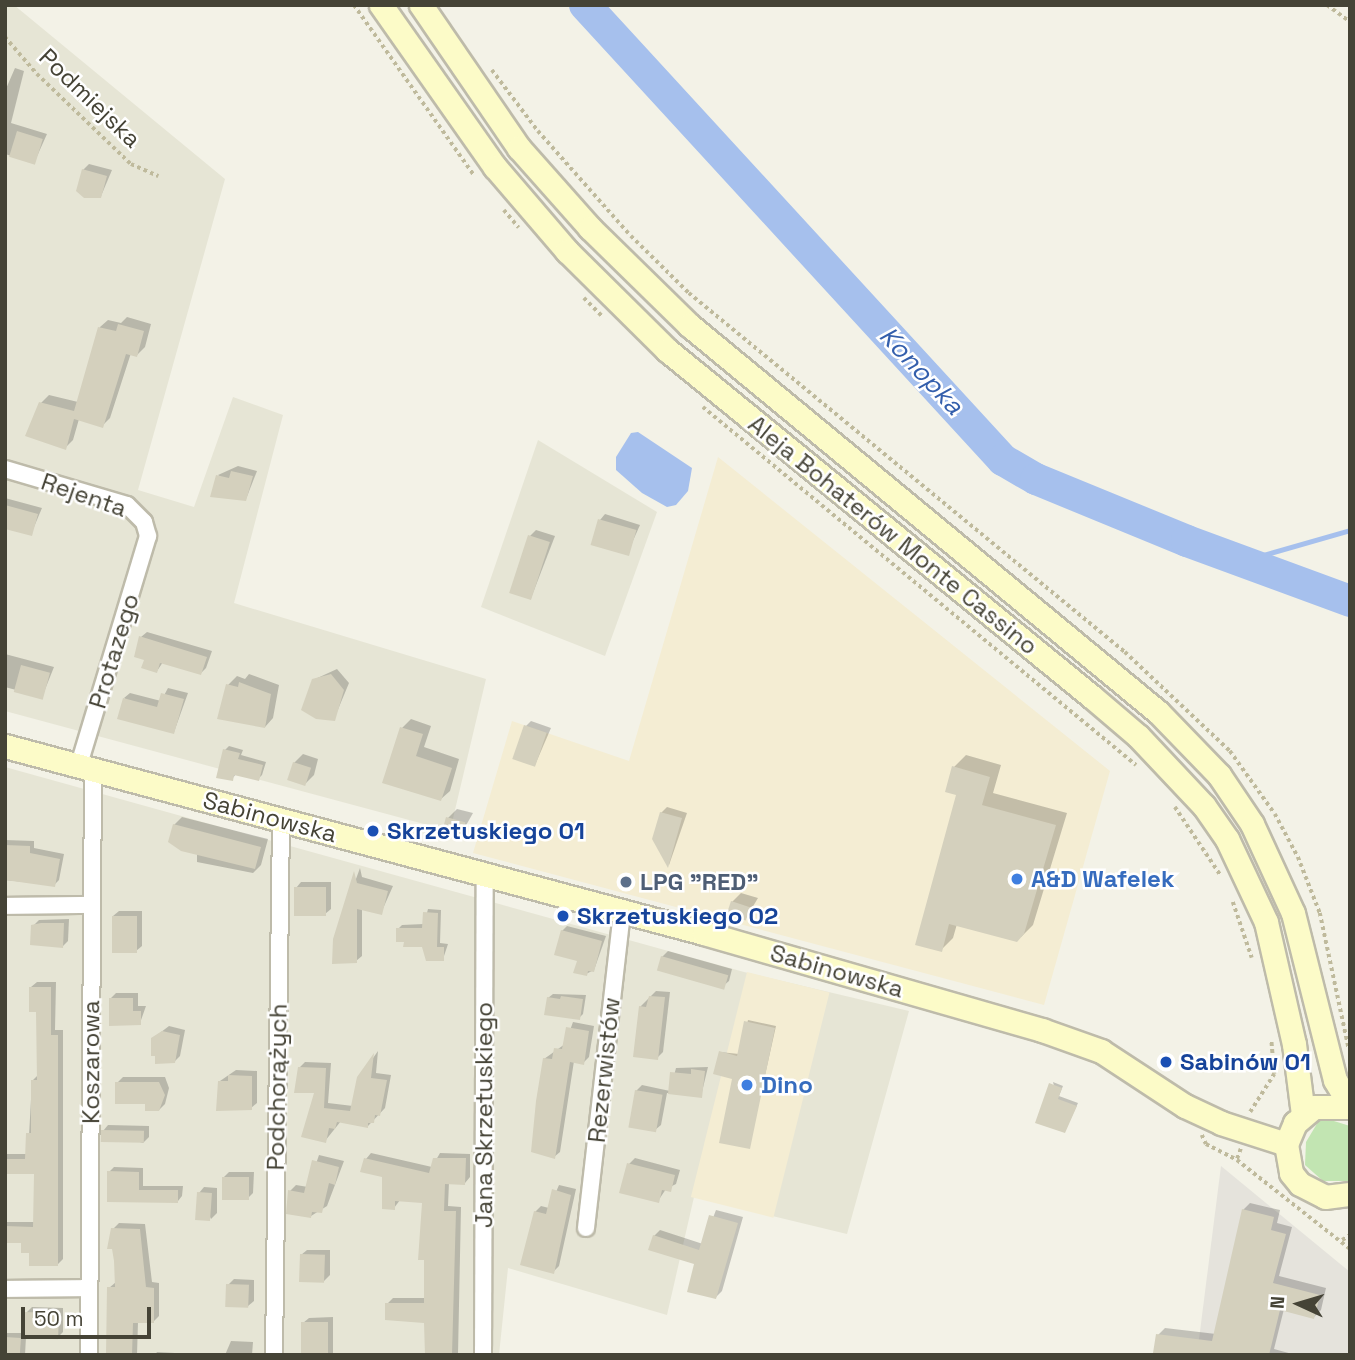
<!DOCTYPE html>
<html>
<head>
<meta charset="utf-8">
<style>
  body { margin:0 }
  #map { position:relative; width:1355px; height:1360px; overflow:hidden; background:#f3f2e7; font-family:"Space Grotesk",sans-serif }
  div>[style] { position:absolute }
  .residential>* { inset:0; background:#e6e5d5 }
  .commercial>* { inset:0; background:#f4edd3; transform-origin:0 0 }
  .industrial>* { inset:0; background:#e5e3dc }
  .green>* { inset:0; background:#c2e5b2 }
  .water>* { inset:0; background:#a6c0ed }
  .shadow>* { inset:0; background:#0003 }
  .stream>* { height:5px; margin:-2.5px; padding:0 2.5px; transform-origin:2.5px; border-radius:2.5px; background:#a6c0ed }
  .river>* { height:32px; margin:-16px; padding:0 16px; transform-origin:16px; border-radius:16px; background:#a6c0ed }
  .building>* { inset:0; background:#d4d0bd; transform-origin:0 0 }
  .path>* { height:3.5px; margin-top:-1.75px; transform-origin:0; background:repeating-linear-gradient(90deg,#bfba9c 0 3.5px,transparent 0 7px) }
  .roads { filter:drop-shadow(2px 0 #bebbaa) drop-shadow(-2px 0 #bebbaa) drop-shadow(0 2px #bebbaa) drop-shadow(0 -2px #bebbaa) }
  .street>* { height:16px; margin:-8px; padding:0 8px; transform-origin:8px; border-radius:8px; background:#fff }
  .secondary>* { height:23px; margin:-11.5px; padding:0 11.5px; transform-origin:11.5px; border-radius:11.5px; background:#fcfbc8 }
  .dots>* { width:19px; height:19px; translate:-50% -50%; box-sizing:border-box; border:4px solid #fff; border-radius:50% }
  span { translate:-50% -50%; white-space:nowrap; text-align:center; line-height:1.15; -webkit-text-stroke:5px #fff; paint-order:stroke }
  .street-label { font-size:24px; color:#454336 }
  .transit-label { font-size:24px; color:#164399; font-weight:700 }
  .left { translate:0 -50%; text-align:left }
  .shop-label { font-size:24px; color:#366cbe; font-weight:700 }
  .service-label { font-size:24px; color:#4e5e75; font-weight:700 }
  .water-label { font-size:26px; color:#345fac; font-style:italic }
  .frame { position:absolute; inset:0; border:7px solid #454336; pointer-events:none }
  .north { position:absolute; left:1264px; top:1269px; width:70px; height:70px; -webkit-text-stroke:5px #fff; paint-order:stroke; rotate:274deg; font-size:19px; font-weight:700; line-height:28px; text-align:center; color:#454336 }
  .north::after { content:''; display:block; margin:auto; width:24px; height:32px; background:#454336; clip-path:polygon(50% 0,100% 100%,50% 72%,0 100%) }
  .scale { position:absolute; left:21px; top:1307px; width:130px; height:32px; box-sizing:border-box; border:4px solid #454336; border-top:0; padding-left:9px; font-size:21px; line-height:24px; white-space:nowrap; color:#454336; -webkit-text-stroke:5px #fff; paint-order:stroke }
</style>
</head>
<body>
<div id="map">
  <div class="residential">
    <div style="clip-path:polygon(5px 5px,14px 5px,225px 179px,138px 490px,194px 507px,233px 397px,283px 415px,234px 603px,486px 679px,450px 831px,5px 711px)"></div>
    <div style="clip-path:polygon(538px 440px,657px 512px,605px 656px,481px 607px)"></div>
    <div style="clip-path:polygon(5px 767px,744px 972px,909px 1011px,847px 1234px,694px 1197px,667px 1315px,508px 1268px,499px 1355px,5px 1355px)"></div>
  </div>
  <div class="commercial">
    <div style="clip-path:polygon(718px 457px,1110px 771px,1044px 1005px,473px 853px,512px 721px,629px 761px)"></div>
    <div style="left:747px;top:972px;width:85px;height:232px;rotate:14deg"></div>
  </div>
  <div class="industrial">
    <div style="clip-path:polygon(1221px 1166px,1350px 1272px,1350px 1355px,1197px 1355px)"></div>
  </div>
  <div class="green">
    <div style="clip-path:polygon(1321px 1117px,1350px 1126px,1350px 1181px,1323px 1181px,1305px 1165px,1306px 1142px)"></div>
  </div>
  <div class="water">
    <div style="clip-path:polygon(638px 432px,692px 468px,688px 491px,676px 505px,667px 507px,642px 493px,616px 470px,616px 457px,631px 433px)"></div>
  </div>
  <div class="shadow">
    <div style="clip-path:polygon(15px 68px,24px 71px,11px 123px,47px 134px,34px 163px,5px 154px,5px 91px)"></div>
    <div style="clip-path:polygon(89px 164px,112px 170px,101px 196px,83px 170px)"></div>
    <div style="clip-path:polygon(127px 317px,151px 324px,145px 347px,137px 355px,131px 353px,110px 418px,102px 426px,79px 419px,73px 440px,65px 448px,41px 403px,49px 395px,78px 402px,100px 327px,108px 320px,121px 323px)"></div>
    <div style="clip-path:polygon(238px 466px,257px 471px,246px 499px,218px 475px)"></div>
    <div style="clip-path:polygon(5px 498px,42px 508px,31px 534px,5px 527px)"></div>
    <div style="clip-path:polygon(605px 514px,640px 525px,627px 554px,600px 520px)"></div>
    <div style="clip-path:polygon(536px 530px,555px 536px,531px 598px,530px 536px)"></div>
    <div style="clip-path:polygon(147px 632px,212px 651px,206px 668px,201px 673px,163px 662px,157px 671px,146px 659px,141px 637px)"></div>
    <div style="clip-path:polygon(5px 654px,54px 667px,42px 697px,5px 687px)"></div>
    <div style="clip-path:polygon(337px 669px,349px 683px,334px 719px,313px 680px)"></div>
    <div style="clip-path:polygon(249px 674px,279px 685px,273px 718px,265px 727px,228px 685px,237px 676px,245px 679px)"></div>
    <div style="clip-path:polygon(168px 688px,188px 693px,174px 732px,124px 698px,130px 693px,161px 701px)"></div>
    <div style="clip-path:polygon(411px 719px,431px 726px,424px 747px,459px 759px,450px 791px,441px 799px,385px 782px,402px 728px)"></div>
    <div style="clip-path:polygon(531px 721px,551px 728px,535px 765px,526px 726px)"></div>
    <div style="clip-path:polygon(229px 746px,243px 750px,241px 755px,266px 762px,262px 775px,258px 779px,237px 773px,232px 779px,225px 750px)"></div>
    <div style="clip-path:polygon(303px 754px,318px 759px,314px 775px,305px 784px,294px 763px)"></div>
    <div style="clip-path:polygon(966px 755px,1001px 765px,993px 793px,1067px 813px,1033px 925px,1021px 937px,957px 924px,953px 938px,941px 950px,959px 794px,954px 767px)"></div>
    <div style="clip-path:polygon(667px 807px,687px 813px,669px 865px,661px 813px)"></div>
    <div style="clip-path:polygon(457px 809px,473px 813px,460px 836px,448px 818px)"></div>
    <div style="clip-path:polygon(182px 817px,268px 839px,261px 865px,253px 873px,197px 862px,197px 853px,174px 825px)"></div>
    <div style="clip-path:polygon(5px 840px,34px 841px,34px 848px,64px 854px,59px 880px,54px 885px,5px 880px)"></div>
    <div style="clip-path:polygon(360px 868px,362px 877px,393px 886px,381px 913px,362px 908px,362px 956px,356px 961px,334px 939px)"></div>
    <div style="clip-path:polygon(301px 882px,331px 882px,331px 909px,325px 914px,296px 888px)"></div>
    <div style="clip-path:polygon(741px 893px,758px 898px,746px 918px,732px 902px)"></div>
    <div style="clip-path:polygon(428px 909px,441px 910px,440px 943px,448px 944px,443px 959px,423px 945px,405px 940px,398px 929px,402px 925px,424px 924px)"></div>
    <div style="clip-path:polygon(119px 911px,142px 911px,142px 946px,136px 951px,113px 916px)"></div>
    <div style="clip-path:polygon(69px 919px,68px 941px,63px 946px,33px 926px,39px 920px)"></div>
    <div style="clip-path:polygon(567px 926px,606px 936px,594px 970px,586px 974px,562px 931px)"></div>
    <div style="clip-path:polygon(668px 951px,732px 969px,729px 981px,723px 986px,662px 957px)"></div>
    <div style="clip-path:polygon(37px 982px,56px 982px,55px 1030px,63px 1030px,63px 1259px,58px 1264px,31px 1252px,23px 1241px,5px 1241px,5px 1222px,35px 1222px,36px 1172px,5px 1172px,5px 1154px,28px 1154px,32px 1081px,38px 1075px,38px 1011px,31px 987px)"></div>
    <div style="clip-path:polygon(656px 991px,670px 992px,663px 1052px,657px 1058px,640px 1007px)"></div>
    <div style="clip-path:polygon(116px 993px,138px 993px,138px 1006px,146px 1006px,140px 1023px,111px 998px)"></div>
    <div style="clip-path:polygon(553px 994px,586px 995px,583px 1014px,579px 1018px,548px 998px)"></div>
    <div style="clip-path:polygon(748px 1020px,776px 1026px,749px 1147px,734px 1078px,720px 1052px,739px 1054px)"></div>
    <div style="clip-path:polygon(573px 1022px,594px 1026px,589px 1057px,583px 1063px,574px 1061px,560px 1152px,554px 1157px,544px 1059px,565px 1044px)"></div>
    <div style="clip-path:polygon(169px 1026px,185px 1030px,180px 1056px,174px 1062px,152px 1039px)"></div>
    <div style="clip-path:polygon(378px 1051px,376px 1073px,391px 1075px,385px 1108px,368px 1126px,341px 1121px,325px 1141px,316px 1092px,299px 1068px,305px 1062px,331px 1063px,328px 1103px,353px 1106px,359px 1078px)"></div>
    <div style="clip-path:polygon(708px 1067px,701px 1096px,667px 1093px,661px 1125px,655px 1130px,636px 1091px,642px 1085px,670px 1091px,676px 1068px)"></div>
    <div style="clip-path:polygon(236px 1070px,257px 1071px,257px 1103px,251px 1108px,220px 1081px)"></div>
    <div style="clip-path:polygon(123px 1077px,165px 1077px,169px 1088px,165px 1104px,159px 1110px,146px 1102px,117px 1083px)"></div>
    <div style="clip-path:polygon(1053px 1082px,1063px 1086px,1059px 1096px,1078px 1103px,1065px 1131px)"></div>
    <div style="clip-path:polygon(108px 1125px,149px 1126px,149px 1137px,143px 1143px,103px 1131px)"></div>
    <div style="clip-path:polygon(371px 1153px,432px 1167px,440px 1153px,470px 1154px,470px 1177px,465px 1183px,449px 1182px,448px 1206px,461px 1207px,458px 1355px,426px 1355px,425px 1321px,387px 1304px,393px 1298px,425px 1298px,424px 1202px,400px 1200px,394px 1208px,384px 1175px,366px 1159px)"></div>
    <div style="clip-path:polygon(319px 1155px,344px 1161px,327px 1206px,311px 1216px,290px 1191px,296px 1185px,308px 1187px)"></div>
    <div style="clip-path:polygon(635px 1158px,680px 1170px,676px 1184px,666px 1189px,658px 1201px,629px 1164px)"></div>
    <div style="clip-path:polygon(114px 1167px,143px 1168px,143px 1186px,183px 1186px,182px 1196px,178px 1201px,109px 1201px,109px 1172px)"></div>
    <div style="clip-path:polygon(229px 1172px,254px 1172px,253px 1193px,247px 1199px,224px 1177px)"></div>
    <div style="clip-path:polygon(559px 1185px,576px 1189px,559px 1266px,553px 1272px,535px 1212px,541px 1206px,549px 1208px)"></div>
    <div style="clip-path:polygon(204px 1187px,217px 1188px,217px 1213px,211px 1219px,199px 1193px)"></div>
    <div style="clip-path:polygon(1250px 1203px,1280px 1210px,1277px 1223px,1292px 1227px,1279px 1276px,1326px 1288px,1321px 1310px,1314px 1317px,1284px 1309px,1274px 1349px,1296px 1355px,1155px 1351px,1158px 1335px,1165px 1328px,1216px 1334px,1243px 1210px)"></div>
    <div style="clip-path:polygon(716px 1210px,743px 1217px,722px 1291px,716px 1297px,696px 1263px,654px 1236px,660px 1230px,703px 1244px)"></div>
    <div style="clip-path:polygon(119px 1223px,145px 1224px,152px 1282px,159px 1283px,159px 1316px,153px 1322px,138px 1322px,137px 1355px,108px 1355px,109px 1288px,116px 1282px,113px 1229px)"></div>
    <div style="clip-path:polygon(307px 1250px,330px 1250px,330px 1275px,324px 1281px,301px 1255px)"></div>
    <div style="clip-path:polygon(234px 1279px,254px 1280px,254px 1301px,248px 1306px,228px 1285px)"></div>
    <div style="clip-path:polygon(32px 1307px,63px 1308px,63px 1332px,57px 1338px,26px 1337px,25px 1355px,5px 1355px,5px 1333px,25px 1333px,26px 1313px)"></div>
    <div style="clip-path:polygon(333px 1317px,333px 1354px,303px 1355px,303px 1323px,309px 1318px)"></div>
    <div style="clip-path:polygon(231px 1341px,253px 1342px,252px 1355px,225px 1355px)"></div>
    <div style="clip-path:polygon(157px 1352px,175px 1353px,175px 1355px,155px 1355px)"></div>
  </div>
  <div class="stream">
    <div style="left:1246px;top:560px;width:108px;rotate:-16.1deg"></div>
  </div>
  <div class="river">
    <div style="left:585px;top:5px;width:618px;rotate:47.43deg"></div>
    <div style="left:1003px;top:460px;width:38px;rotate:30deg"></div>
    <div style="left:1036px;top:479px;width:163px;rotate:22.3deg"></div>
    <div style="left:1187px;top:541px;width:174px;rotate:20.2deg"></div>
  </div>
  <div class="building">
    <div style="left:17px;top:131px;width:27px;height:27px;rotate:17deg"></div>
    <div style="clip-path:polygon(82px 169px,107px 176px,101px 198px,84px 198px,76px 191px)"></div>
    <div style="clip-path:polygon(118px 324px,144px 331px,137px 357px,126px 354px,103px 428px,74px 419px,66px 450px,25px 436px,39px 402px,74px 411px,98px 327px,116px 331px)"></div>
    <div style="clip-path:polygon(231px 471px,253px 476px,246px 501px,210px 497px,216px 475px,229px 478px)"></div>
    <div style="clip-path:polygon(5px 505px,38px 514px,32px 536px,5px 529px)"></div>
    <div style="left:598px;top:519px;width:40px;height:27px;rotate:16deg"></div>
    <div style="left:528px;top:535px;width:23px;height:61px;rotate:18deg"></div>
    <div style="clip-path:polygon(139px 636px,207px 657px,201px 675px,160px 663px,157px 673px,141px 668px,144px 660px,134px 657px)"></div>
    <div style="left:21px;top:665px;width:30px;height:28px;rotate:15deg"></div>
    <div style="clip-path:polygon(331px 674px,344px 690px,335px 721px,316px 719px,301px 710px,312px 679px)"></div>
    <div style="clip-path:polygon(239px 682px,271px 694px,265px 728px,217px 719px,226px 684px,238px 687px)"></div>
    <div style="clip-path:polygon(161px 693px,184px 699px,174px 734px,117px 719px,123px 698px,157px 707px)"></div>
    <div style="left:524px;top:725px;width:24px;height:36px;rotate:19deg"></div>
    <div style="clip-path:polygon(400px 727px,423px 734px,416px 756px,452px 768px,441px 801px,382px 783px)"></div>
    <div style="clip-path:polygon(223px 749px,240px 753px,238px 759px,263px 765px,259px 781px,234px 775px,233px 781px,216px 778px)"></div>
    <div style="left:293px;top:762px;width:19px;height:19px;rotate:18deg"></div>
    <div style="clip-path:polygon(952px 766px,990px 777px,982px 805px,1056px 825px,1024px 934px,1017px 942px,949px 924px,942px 952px,915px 945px,956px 795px,945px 792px)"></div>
    <div style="clip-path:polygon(660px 812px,682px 818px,668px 868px,652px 839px)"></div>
    <div style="left:446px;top:817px;width:20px;height:16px;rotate:15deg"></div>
    <div style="clip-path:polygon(173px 824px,261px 847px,255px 869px,181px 851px,168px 842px)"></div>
    <div style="clip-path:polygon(5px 845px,30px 846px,30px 853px,60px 859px,55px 887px,5px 880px)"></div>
    <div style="clip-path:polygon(354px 871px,357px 883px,388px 891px,382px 915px,357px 909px,357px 963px,332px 964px,333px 939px)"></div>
    <div style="left:294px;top:887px;width:32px;height:29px"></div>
    <div style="left:731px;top:901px;width:20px;height:14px;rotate:18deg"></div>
    <div style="clip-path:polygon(423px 912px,438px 913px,437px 947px,444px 947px,444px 961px,426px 961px,422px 947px,403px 947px,404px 942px,396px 942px,396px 928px,422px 928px)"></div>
    <div style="left:112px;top:916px;width:25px;height:37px"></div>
    <div style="clip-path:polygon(41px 923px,64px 923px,63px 948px,30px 945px,31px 925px)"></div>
    <div style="clip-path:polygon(561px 930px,602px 941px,594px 972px,588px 971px,587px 976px,573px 973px,577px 961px,554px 955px)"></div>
    <div style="left:661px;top:956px;width:70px;height:15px;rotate:16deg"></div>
    <div style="clip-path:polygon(29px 987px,51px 987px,51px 1035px,58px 1035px,58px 1266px,29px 1266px,29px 1253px,21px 1253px,21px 1243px,5px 1243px,5px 1226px,33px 1227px,34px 1174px,5px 1174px,5px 1159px,25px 1159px,26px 1133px,31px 1133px,31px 1080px,37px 1080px,36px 1012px,29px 1012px)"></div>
    <div style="clip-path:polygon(561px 996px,583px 999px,580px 1020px,544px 1015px,547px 997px,560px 999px)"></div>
    <div style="clip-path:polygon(649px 996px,665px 997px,658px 1060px,633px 1057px,639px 1006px,646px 1007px)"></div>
    <div style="clip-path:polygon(109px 998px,133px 998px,133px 1011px,141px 1011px,141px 1025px,109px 1026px)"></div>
    <div style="clip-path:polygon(744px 1021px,775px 1028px,750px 1149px,719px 1143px,732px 1079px,713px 1074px,719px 1051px,737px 1056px)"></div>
    <div style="clip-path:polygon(566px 1027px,589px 1031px,584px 1065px,570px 1062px,555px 1159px,531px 1152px,536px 1101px,543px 1058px,552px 1059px,554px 1048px,562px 1049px)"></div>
    <div style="clip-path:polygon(162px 1031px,180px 1035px,175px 1063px,155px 1064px,155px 1056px,151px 1056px,151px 1038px)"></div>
    <div style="clip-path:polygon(374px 1053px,371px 1078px,387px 1080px,380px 1116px,375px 1115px,374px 1123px,368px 1123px,368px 1128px,337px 1122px,335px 1129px,329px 1128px,326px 1143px,301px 1137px,314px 1093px,294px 1093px,298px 1067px,326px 1068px,324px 1108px,350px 1111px,357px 1077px)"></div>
    <div style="clip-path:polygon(691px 1069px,705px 1071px,702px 1098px,668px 1094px,670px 1072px,691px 1074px)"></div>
    <div style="clip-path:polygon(228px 1075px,252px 1076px,252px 1110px,216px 1111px,218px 1081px,228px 1081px)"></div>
    <div style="clip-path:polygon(115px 1082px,159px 1082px,165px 1095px,159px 1111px,145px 1111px,145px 1104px,115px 1104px)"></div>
    <div style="clip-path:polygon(1049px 1083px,1062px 1088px,1058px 1099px,1077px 1106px,1065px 1133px,1035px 1123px)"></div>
    <div style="left:635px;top:1090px;width:28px;height:38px;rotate:10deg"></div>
    <div style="left:101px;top:1130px;width:43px;height:12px;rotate:1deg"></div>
    <div style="clip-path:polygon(364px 1158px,429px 1173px,433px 1158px,466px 1158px,465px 1185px,445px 1184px,444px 1211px,456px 1211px,452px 1355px,425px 1355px,424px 1323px,385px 1320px,385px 1303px,424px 1303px,424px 1260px,418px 1260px,422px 1203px,395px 1201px,395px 1210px,382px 1209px,382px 1177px,360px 1172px)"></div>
    <div style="clip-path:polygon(312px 1160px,339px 1167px,335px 1185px,329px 1183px,322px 1213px,312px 1212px,311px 1218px,286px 1214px,288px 1190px,304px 1193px)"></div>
    <div style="clip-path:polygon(627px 1163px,675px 1175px,671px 1192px,662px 1190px,659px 1203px,619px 1193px)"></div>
    <div style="clip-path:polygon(107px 1171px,139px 1172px,139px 1190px,178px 1190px,178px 1203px,107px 1202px)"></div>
    <div style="left:222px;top:1177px;width:27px;height:23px"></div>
    <div style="clip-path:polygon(552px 1189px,571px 1195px,554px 1274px,520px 1265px,534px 1211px,546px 1214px)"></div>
    <div style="left:197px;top:1192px;width:15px;height:28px;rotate:4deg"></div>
    <div style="clip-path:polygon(1242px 1209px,1274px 1217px,1271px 1230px,1286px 1234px,1273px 1283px,1320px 1295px,1314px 1319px,1280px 1310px,1269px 1355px,1153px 1353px,1156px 1334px,1212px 1341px)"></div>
    <div style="clip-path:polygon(709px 1215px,738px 1223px,716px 1299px,687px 1292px,694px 1264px,648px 1250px,653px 1235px,699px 1250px)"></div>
    <div style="clip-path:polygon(111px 1228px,140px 1229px,146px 1287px,154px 1288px,154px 1323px,133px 1323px,132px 1355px,106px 1355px,107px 1287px,115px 1287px,114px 1261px,112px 1249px,107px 1249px)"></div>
    <div style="left:300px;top:1254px;width:25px;height:28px;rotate:2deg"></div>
    <div style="left:226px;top:1284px;width:23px;height:23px;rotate:2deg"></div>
    <div style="left:24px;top:1312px;width:35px;height:26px;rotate:2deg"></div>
    <div style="left:328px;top:1322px;width:33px;height:27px;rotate:90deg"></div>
    <div style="left:5px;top:1337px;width:16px;height:16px;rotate:4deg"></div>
  </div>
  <div class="path">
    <div style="left:354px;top:5px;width:208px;rotate:54.8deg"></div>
    <div style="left:1327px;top:5px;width:29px;rotate:36deg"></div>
    <div style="left:5px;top:37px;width:49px;rotate:49.1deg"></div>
    <div style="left:37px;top:74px;width:130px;rotate:43.8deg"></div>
    <div style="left:131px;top:164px;width:30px;rotate:24deg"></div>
    <div style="left:492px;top:70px;width:76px;rotate:53deg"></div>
    <div style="left:538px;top:131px;width:140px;rotate:48.5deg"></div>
    <div style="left:631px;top:236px;width:81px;rotate:44.5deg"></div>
    <div style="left:689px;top:293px;width:565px;rotate:39.47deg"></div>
    <div style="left:1125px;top:652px;width:144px;rotate:43.3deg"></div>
    <div style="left:1230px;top:751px;width:77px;rotate:54.5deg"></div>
    <div style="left:1275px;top:814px;width:49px;rotate:61.9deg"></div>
    <div style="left:1298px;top:857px;width:60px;rotate:68.6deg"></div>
    <div style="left:1320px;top:913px;width:139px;rotate:78deg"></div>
    <div style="left:504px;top:210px;width:23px;rotate:50deg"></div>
    <div style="left:584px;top:298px;width:27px;rotate:45deg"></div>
    <div style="left:703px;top:407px;width:562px;rotate:39.58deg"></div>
    <div style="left:1175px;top:807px;width:83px;rotate:56.3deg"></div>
    <div style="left:1233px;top:902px;width:59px;rotate:71.3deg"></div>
    <div style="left:1250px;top:1112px;width:45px;rotate:-57.7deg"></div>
    <div style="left:1274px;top:1074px;width:34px;rotate:-95deg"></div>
    <div style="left:1202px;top:1135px;width:10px;rotate:66deg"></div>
    <div style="left:1206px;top:1144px;width:35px;rotate:27deg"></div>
    <div style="left:1241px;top:1149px;width:12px;rotate:110deg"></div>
    <div style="left:1237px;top:1160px;width:144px;rotate:38.2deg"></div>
    <div style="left:1342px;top:1240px;width:9px;rotate:-32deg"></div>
  </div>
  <div class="roads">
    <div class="street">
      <div style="left:5px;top:469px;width:127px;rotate:16.4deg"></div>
      <div style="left:127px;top:505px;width:24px;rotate:45deg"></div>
      <div style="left:144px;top:522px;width:15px;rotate:74deg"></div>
      <div style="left:148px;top:536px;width:239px;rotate:106.8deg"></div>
      <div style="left:5px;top:906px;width:87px;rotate:-0.7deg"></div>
      <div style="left:586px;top:1228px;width:319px;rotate:-83.5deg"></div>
      <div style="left:5px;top:1289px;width:84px;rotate:-0.7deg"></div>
      <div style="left:89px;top:1355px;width:586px;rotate:-89.61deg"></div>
      <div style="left:274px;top:1355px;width:535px;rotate:-89.25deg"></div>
      <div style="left:483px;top:1355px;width:481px;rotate:-89.8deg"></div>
    </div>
    <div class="secondary">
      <div style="left:381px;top:5px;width:198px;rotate:54.9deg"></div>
      <div style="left:495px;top:167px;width:111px;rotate:49.4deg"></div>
      <div style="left:567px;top:251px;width:141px;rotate:44.7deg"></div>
      <div style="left:667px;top:350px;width:547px;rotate:39.22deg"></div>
      <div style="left:1091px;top:696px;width:62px;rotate:40.4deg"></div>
      <div style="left:1138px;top:736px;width:96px;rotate:46.7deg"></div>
      <div style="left:1204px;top:806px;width:40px;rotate:55.1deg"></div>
      <div style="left:1227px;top:839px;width:92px;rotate:64.8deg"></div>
      <div style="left:1266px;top:922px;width:125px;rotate:77.1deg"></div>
      <div style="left:1294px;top:1044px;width:71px;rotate:82.7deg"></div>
      <div style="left:421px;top:5px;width:173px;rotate:55.6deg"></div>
      <div style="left:519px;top:148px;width:107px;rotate:48.4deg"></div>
      <div style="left:590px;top:228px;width:139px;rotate:44.4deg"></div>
      <div style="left:689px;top:325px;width:608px;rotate:39.53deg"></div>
      <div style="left:1158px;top:712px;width:88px;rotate:45.9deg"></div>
      <div style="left:1219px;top:775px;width:59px;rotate:56deg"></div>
      <div style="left:1252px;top:824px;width:98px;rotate:65.3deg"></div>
      <div style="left:1293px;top:913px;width:172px;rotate:75.9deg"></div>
      <div style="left:1335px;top:1080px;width:29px;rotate:59deg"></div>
      <div style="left:5px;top:746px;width:724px;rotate:14.98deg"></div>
      <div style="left:704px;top:933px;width:352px;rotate:16deg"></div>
      <div style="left:1042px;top:1030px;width:63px;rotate:19.6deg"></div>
      <div style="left:1101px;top:1051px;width:100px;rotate:33.2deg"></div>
      <div style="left:1185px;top:1106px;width:40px;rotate:25deg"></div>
      <div style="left:1221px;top:1123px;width:68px;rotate:17.9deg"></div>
      <div style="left:1350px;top:1107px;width:36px;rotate:180deg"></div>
      <div style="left:1314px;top:1107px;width:25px;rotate:140deg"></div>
      <div style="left:1295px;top:1123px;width:23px;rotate:113deg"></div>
      <div style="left:1286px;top:1144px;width:29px;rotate:80deg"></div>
      <div style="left:1291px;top:1173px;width:14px;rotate:51deg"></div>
      <div style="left:1300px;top:1184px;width:28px;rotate:27deg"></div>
      <div style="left:1325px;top:1197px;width:25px;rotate:-7deg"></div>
    </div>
  </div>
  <div class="dots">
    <div style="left:373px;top:831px;background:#1a4fb4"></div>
    <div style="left:1017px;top:879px;background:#3f7fe0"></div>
    <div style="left:626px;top:882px;background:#5c6f8a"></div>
    <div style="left:563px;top:916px;background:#1a4fb4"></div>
    <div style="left:1166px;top:1062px;background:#1a4fb4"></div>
    <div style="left:747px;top:1085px;background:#3f7fe0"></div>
  </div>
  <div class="street-label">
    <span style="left:90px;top:98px;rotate:44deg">Podmiejska</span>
    <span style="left:84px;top:495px;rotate:19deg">Rejenta</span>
    <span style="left:893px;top:535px;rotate:39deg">Aleja Bohaterów Monte Cassino</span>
    <span style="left:114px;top:651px;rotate:-73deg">Protazego</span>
    <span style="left:270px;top:817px;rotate:15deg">Sabinowska</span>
    <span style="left:837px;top:971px;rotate:16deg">Sabinowska</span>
    <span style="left:91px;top:1062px;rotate:-90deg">Koszarowa</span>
    <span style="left:604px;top:1070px;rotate:-84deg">Rezerwistów</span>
    <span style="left:277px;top:1087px;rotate:-89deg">Podchorążych</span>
    <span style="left:484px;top:1115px;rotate:-90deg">Jana Skrzetuskiego</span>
  </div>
  <div class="transit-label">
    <span class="left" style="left:387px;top:831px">Skrzetuskiego 01</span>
    <span class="left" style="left:577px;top:916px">Skrzetuskiego 02</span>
    <span class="left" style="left:1180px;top:1062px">Sabinów 01</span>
  </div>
  <div class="shop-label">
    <span class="left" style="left:1031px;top:879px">A&amp;D Wafelek</span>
    <span class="left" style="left:761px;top:1085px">Dino</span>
  </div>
  <div class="service-label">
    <span class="left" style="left:640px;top:882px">LPG "RED"</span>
  </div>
  <div class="water-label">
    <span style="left:921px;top:371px;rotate:47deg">Konopka</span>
  </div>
  <div class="frame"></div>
  <div class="north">N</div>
  <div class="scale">50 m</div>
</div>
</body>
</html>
